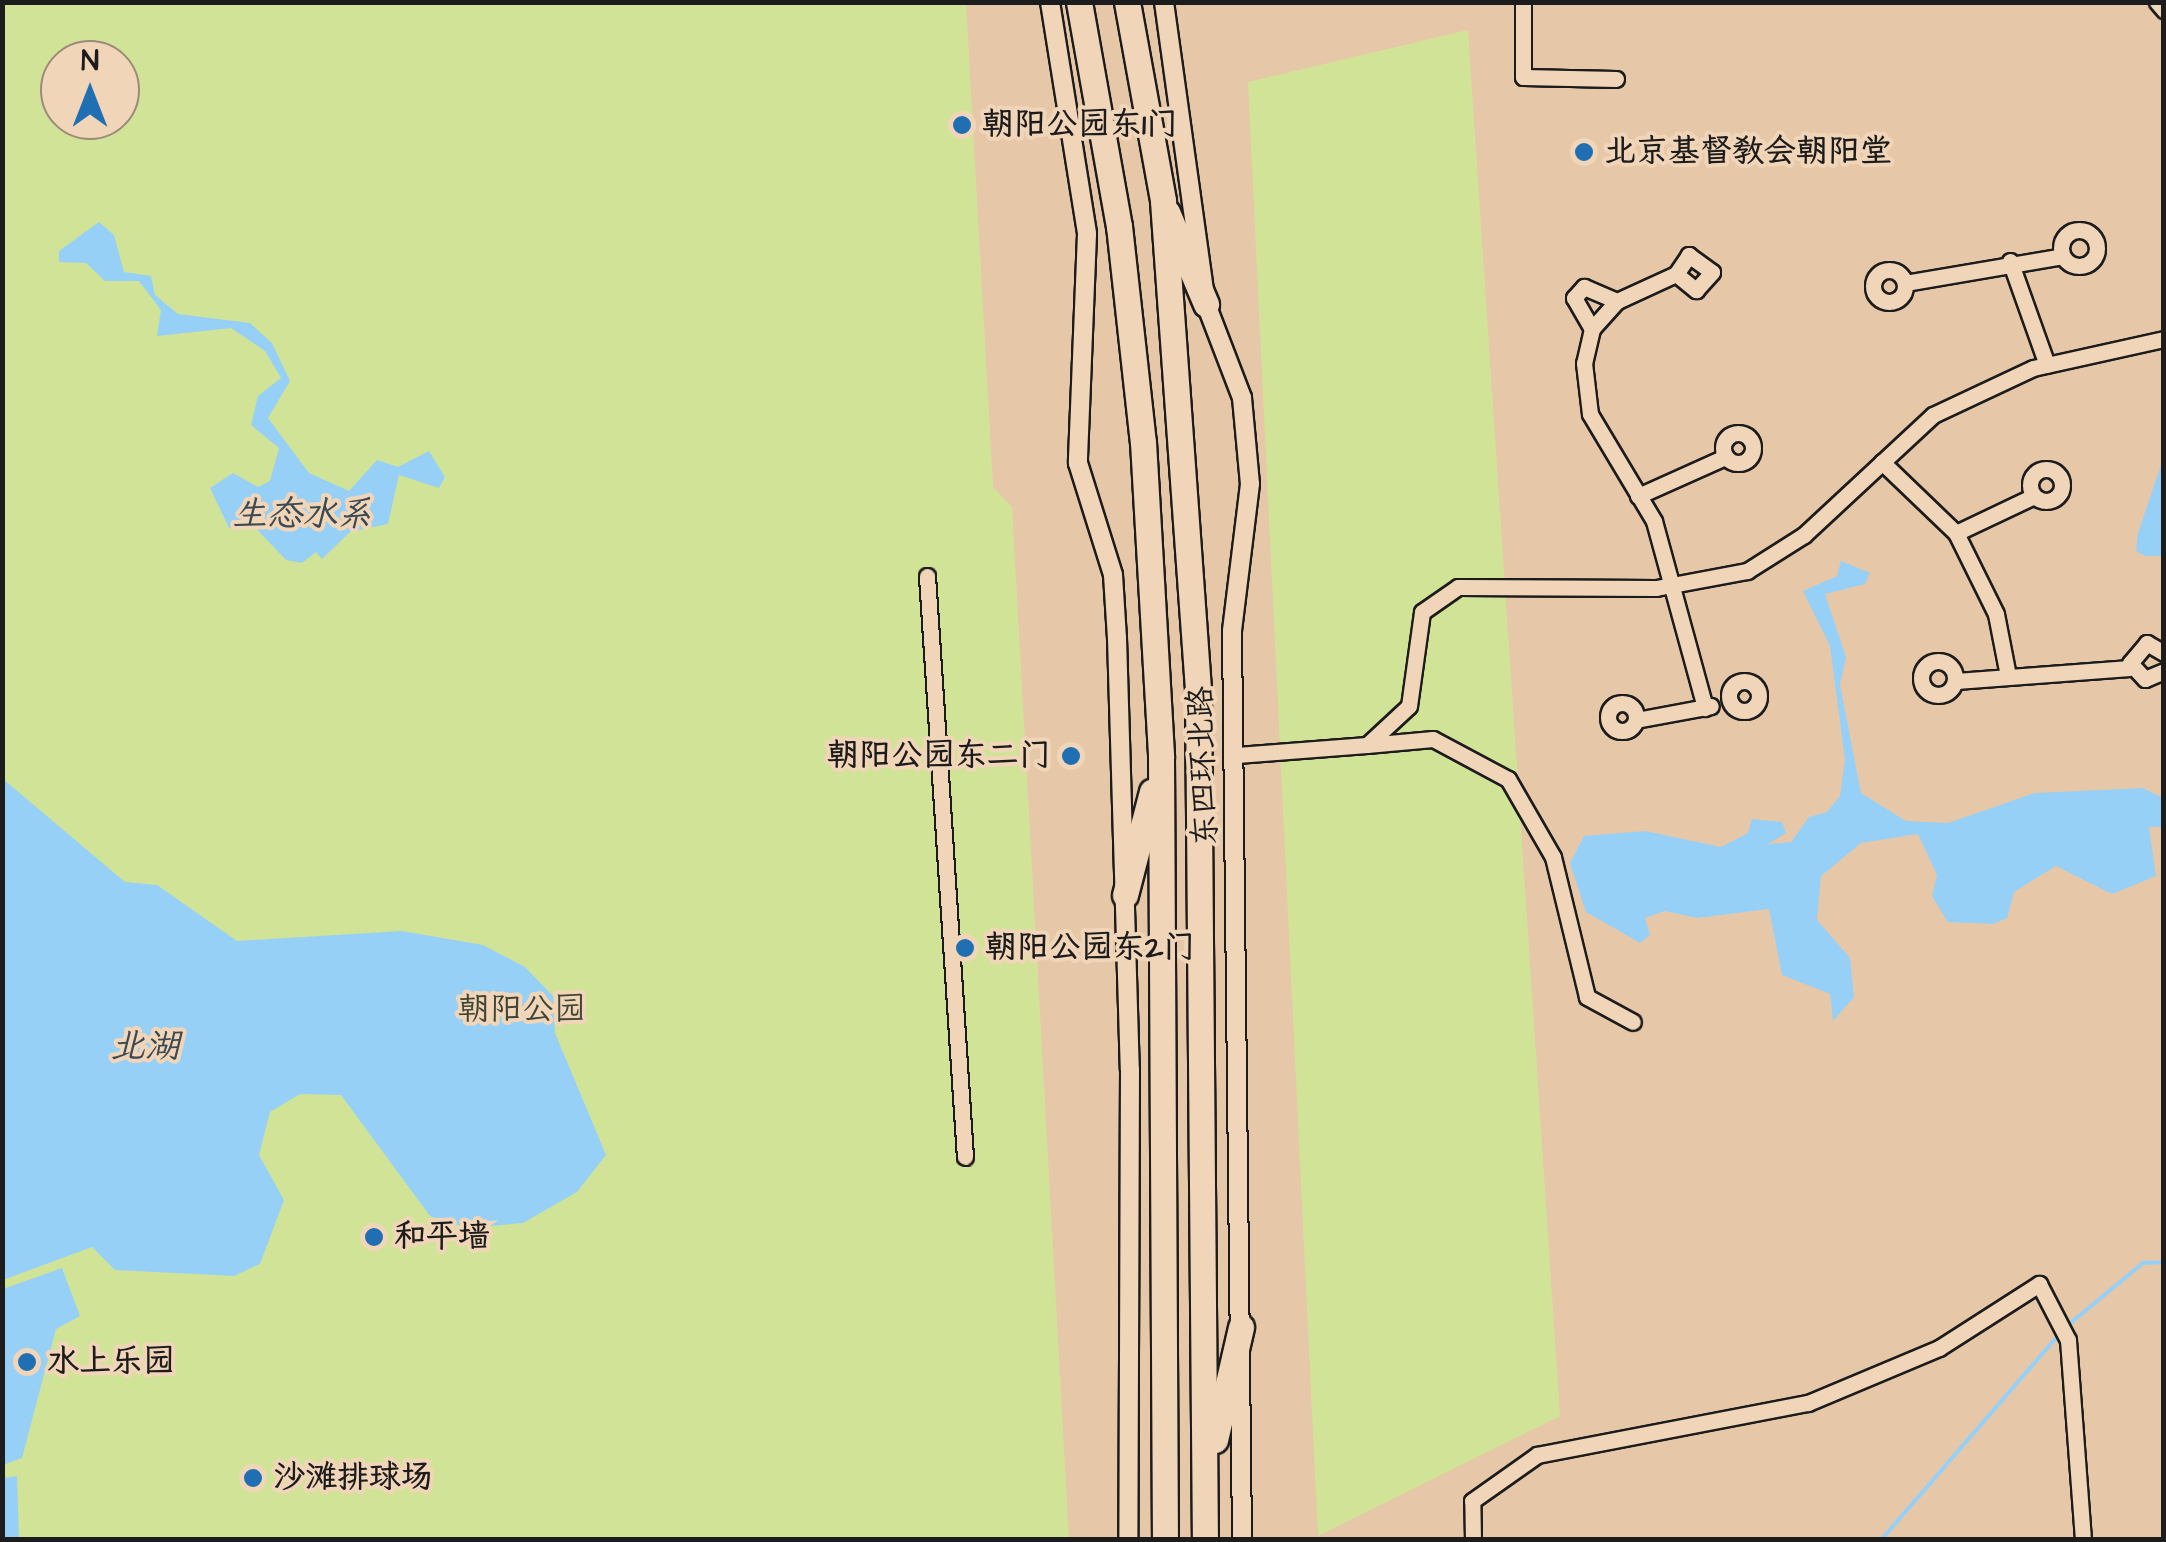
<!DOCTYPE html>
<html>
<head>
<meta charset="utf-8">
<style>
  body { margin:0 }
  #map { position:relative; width:2166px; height:1542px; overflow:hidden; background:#e6c8a8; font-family:"Architects Daughter","LXGW WenKai TC",sans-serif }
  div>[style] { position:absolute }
  .green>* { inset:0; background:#d1e397 }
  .water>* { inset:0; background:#97d0f6 }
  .stream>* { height:4px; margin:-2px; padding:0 2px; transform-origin:2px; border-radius:2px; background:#97d0f6 }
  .roads { filter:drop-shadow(2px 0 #1c1c1c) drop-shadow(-2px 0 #1c1c1c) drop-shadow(0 2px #1c1c1c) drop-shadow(0 -2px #1c1c1c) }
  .minor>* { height:15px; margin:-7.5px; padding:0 7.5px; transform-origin:7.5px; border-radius:7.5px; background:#f1d5b8 }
  .minor>.ring { margin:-7.5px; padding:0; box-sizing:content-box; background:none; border:15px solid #f1d5b8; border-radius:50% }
  .tertiary>* { height:18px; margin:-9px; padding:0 9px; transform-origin:9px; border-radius:9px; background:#f1d5b8 }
  .trunk>* { height:25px; margin:-12.5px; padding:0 12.5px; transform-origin:12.5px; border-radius:12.5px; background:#f1d5b8 }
  .dots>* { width:28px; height:28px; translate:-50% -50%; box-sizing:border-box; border:5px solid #f1d5b8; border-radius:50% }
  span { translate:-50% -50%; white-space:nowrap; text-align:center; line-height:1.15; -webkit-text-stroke:8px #f1d5b8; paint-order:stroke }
  .poi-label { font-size:32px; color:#1c1c1c; font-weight:700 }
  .left { translate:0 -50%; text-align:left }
  .right { translate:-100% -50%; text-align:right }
  .street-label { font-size:32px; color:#1c1c1c }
  .park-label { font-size:32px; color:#404435 }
  .water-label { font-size:35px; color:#3b4952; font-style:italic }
  .frame { position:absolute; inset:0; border:5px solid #1c1c1c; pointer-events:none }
  .north { position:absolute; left:40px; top:40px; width:100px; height:100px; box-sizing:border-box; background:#f1d5b8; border:2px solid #9c8b7a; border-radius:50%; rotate:0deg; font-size:28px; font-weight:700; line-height:40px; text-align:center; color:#1c1c1c }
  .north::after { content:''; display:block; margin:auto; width:35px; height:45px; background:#1f6fb2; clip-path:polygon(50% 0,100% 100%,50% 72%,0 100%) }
</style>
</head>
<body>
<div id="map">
  <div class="green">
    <div style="clip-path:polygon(evenodd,3px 3px,966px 3px,993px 487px,1012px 507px,1069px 1539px,3px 1540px,3px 3px,60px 60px,120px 60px,120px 120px,60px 120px,60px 60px)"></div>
    <div style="clip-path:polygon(1468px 30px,1560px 1416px,1318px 1536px,1248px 82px)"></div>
  </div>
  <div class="water">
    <div style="clip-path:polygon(99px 222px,114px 235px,124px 272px,151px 276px,155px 295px,178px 314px,250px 323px,272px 343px,290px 381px,268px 418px,309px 473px,349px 491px,377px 460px,398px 467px,429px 451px,445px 477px,439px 488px,399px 475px,388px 524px,350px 532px,322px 559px,316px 552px,302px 563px,286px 560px,251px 523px,229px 528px,210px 488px,233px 473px,258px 487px,270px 481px,279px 448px,251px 425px,258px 396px,281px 378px,265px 351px,231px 328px,157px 336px,161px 310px,139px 281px,105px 281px,86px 263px,59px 262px,59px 251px)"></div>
    <div style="clip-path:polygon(2163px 459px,2163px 556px,2145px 556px,2136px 551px,2138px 533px)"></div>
    <div style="clip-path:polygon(1841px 561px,1870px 573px,1865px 584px,1825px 594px,1846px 657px,1840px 685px,1861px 793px,1906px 821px,1948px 823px,2035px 793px,2143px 788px,2163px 798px,2164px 827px,2149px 827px,2156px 876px,2112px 894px,2056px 866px,2014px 892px,2007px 918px,1993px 924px,1948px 922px,1932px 896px,1937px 875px,1918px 834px,1861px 843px,1821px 876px,1817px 920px,1850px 958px,1854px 997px,1833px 1021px,1830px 994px,1782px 975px,1769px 909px,1697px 918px,1665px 911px,1645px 918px,1650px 935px,1640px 943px,1586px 912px,1570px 863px,1584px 836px,1645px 831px,1721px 847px,1748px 833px,1752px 819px,1782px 822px,1786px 833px,1768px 844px,1791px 842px,1809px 817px,1827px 812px,1840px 796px,1845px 760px,1830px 646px,1803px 591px,1837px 576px)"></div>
    <div style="clip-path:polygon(3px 779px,125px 882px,157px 885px,237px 941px,402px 931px,483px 945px,525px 967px,553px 996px,555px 1033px,606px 1155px,577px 1192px,523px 1223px,466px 1228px,430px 1216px,341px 1095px,300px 1094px,270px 1112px,259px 1155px,284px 1200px,260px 1264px,234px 1276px,115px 1270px,92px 1247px,3px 1280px)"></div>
    <div style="clip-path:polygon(62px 1268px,80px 1316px,56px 1329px,22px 1458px,3px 1465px,3px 1289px)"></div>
    <div style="clip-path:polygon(17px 1476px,19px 1539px,3px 1539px,3px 1478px)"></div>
  </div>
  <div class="stream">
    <div style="left:2067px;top:1326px;width:99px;rotate:-39.7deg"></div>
    <div style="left:2143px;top:1263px;width:21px;rotate:-3deg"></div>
    <div style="left:1881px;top:1540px;width:274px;rotate:-49.1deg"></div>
  </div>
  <div class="roads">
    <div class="minor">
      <div style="left:1523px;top:2px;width:75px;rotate:90deg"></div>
      <div style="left:1523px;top:77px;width:93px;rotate:1.2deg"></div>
      <div style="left:2157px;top:2px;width:11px;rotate:49deg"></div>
      <div class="ring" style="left:2061px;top:230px;width:21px;height:21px"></div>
      <div style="left:2010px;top:261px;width:110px;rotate:70.4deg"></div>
      <div class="ring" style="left:1873px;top:270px;width:17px;height:17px"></div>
      <div style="left:1676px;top:274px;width:26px;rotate:39deg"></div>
      <div style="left:1696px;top:290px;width:24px;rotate:-48deg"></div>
      <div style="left:1712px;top:272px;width:29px;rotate:-144deg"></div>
      <div style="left:1689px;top:255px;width:23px;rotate:124deg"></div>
      <div style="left:1676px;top:274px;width:65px;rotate:155.4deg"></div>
      <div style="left:1617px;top:301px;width:38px;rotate:132deg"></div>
      <div style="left:1592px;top:329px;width:35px;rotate:103deg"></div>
      <div style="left:1584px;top:363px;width:51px;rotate:83.3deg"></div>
      <div style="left:1590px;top:414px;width:125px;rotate:59.1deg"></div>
      <div style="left:1654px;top:521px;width:194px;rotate:74.7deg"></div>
      <div style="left:1905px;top:283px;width:160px;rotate:-9.7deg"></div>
      <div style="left:1592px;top:329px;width:36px;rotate:-120deg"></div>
      <div style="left:1574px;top:298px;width:15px;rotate:-48deg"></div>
      <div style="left:1584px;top:287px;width:36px;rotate:23deg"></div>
      <div class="ring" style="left:1723px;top:433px;width:15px;height:15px"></div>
      <div style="left:1882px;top:462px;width:103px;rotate:43.8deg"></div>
      <div style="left:1956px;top:533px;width:90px;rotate:63.7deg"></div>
      <div style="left:1996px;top:614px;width:63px;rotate:79deg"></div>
      <div class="ring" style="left:2030px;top:469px;width:17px;height:17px"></div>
      <div style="left:1638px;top:496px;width:95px;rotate:-24.1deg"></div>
      <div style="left:1956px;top:533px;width:86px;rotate:-25.4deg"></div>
      <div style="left:927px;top:576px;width:582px;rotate:86.26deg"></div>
      <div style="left:2164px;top:653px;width:20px;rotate:-150deg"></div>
      <div style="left:2147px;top:643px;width:26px;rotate:130deg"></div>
      <div style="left:2130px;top:663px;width:22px;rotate:47deg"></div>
      <div style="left:2145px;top:679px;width:21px;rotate:-23deg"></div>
      <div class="ring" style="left:1921px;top:661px;width:19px;height:19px"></div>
      <div class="ring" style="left:1729px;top:681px;width:15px;height:15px"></div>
      <div style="left:1956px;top:681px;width:174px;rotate:-4.3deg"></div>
      <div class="ring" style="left:1608px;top:703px;width:13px;height:13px"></div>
      <div style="left:1636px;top:720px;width:76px;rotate:-10.6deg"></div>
      <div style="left:1367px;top:745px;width:66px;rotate:-5.2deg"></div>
      <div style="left:1433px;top:739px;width:85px;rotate:28.1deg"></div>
      <div style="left:1508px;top:779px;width:90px;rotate:60deg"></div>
      <div style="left:1553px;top:857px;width:144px;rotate:76.3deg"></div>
      <div style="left:1587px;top:997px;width:52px;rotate:28.5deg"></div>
      <div style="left:1237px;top:755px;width:130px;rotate:-4.4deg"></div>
      <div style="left:1367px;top:745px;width:57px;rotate:-42.9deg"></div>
      <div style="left:1409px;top:706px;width:95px;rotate:-82.1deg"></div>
      <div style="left:1422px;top:612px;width:44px;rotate:-34.8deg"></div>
      <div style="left:1458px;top:587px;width:198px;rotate:0.3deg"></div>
      <div style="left:1656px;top:588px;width:93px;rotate:-10.6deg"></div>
      <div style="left:1747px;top:571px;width:67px;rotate:-32.3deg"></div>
      <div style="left:1804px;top:535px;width:176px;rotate:-42.9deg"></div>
      <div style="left:1933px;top:415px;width:110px;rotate:-25.2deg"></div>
      <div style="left:2033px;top:368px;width:134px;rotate:-12.5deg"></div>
      <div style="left:1473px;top:1540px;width:39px;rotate:-91deg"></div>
      <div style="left:1472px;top:1501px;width:80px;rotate:-35.3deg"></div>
      <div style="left:1537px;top:1455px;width:276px;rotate:-10.9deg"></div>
      <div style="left:1808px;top:1403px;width:142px;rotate:-22.8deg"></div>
      <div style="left:1939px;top:1348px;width:119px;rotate:-32.6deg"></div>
      <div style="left:2039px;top:1284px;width:63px;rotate:62.6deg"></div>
      <div style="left:2068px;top:1340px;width:201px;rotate:85.7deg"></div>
    </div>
    <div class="tertiary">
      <div style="left:1050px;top:2px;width:235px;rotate:80.9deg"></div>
      <div style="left:1087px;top:234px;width:229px;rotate:92.3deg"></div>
      <div style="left:1078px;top:463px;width:117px;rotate:72.6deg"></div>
      <div style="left:1113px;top:575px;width:63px;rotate:86.4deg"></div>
      <div style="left:1117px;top:638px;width:432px;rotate:88.3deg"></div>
      <div style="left:1130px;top:1070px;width:470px;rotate:90.2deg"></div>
      <div style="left:1164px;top:2px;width:305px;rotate:82.1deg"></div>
      <div style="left:1206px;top:304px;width:101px;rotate:69deg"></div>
      <div style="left:1242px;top:398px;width:86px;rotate:84.7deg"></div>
      <div style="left:1250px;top:484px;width:148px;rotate:97deg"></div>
      <div style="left:1232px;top:631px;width:909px;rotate:89.37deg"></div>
    </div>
    <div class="trunk">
      <div style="left:1079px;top:2px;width:228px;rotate:79.9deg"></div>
      <div style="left:1119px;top:226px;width:217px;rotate:83.7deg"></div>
      <div style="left:1143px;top:442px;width:316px;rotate:86.7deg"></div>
      <div style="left:1161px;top:757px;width:783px;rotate:89.71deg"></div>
      <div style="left:1127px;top:2px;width:202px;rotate:79.7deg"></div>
      <div style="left:1163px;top:201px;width:495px;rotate:85.9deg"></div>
      <div style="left:1198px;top:695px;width:845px;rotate:89.53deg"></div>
      <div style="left:1167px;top:212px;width:100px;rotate:67deg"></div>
      <div style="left:1125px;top:895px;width:107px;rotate:-75.4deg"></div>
      <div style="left:1215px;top:1440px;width:116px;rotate:-77deg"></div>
    </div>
  </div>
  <div class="dots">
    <div style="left:962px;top:125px;background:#1f6fb2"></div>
    <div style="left:1584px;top:152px;background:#1f6fb2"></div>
    <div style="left:1071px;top:756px;background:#1f6fb2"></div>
    <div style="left:965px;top:948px;background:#1f6fb2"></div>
    <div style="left:374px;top:1237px;background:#1f6fb2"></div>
    <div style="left:27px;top:1362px;background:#1f6fb2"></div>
    <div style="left:253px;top:1478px;background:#1f6fb2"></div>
  </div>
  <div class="poi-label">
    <span class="left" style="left:982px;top:125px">朝阳公园东1门</span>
    <span class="left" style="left:1604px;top:152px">北京基督教会朝阳堂</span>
    <span class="right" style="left:1051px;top:756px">朝阳公园东二门</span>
    <span class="left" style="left:985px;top:948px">朝阳公园东2门</span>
    <span class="left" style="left:394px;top:1237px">和平墙</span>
    <span class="left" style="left:47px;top:1362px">水上乐园</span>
    <span class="left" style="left:273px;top:1478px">沙滩排球场</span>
  </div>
  <div class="street-label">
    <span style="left:1204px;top:766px;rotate:-92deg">东四环北路</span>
  </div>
  <div class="park-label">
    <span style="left:522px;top:1010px">朝阳公园</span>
  </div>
  <div class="water-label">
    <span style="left:302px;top:515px">生态水系</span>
    <span style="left:145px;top:1047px">北湖</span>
  </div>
  <div class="frame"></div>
  <div class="north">N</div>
</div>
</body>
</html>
